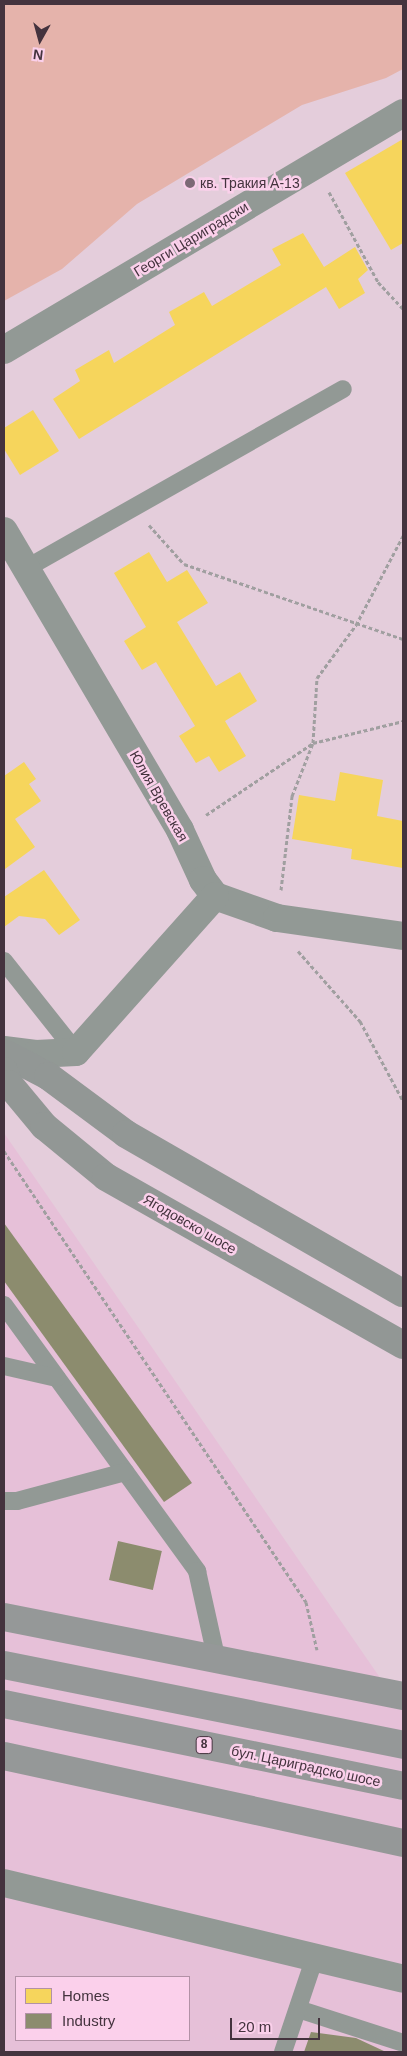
<!DOCTYPE html>
<html>
<head>
<meta charset="utf-8">
<style>
  body { margin:0 }
  #map { position:relative; width:407px; height:2056px; overflow:hidden; background:#e4cddb; font-family:Helvetica,sans-serif }
  div>[style] { position:absolute }
  .built>* { inset:0; background:#e6c0d8 }
  .green>* { inset:0; background:#e5b3ab }
  .homes>* { inset:0; background:#f6d55c }
  .industry>* { inset:0; background:#8c8c6e; transform-origin:0 0 }
  .path>* { height:3px; margin-top:-1.5px; transform-origin:0; background:repeating-linear-gradient(90deg,#a09fa0 0 4px,transparent 0 6.5px) }
  .lane>* { height:18px; margin:-9px; padding:0 9px; transform-origin:9px; border-radius:9px; background:#929995 }
  .street>* { height:28px; margin:-14px; padding:0 14px; transform-origin:14px; border-radius:14px; background:#929995 }
  .secondary>* { height:28px; margin:-14px; padding:0 14px; transform-origin:14px; border-radius:14px; background:#929795 }
  .primary>* { height:28px; margin:-14px; padding:0 14px; transform-origin:14px; border-radius:14px; background:#959898 }
  .dots>* { width:14px; height:14px; translate:-50% -50%; box-sizing:border-box; border:2px solid #fbd0eb; border-radius:50% }
  span { translate:-50% -50%; white-space:nowrap; text-align:center; line-height:1.15; -webkit-text-stroke:5px #fbd0eb; paint-order:stroke }
  .shield-label span { padding:1px 4px; background:#fbd0eb; border:1px solid; border-radius:4px; -webkit-text-stroke-width:0 }
  .shield-label { font-size:12px; color:#44333e; font-weight:700 }
  .poi-label { font-size:14px; color:#44333e }
  .left { translate:0 -50%; text-align:left }
  .street-label { font-size:14px; color:#44333e }
  .frame { position:absolute; inset:0; border:5px solid #44333e; pointer-events:none }
  .legend { position:absolute; left:15px; top:1976px; width:175px; height:65px; box-sizing:border-box; background:#fbd0eb; border:1px solid #b291a6; margin:0; padding:6px 9px; list-style:none; font-size:15px; color:#44333e }
  .legend li { display:flex; align-items:center; gap:10px; height:25px }
  .legend b { width:25px; border:1px solid #b291a6 }
  .north { position:absolute; left:15px; top:15px; width:50px; height:50px; -webkit-text-stroke:4px #fbd0eb; paint-order:stroke; rotate:187deg; font-size:14px; font-weight:700; line-height:20px; text-align:center; color:#44333e }
  .north::after { content:''; display:block; margin:auto; width:18px; height:22px; background:#44333e; clip-path:polygon(50% 0,100% 100%,50% 72%,0 100%) }
  .scale { position:absolute; left:230px; top:2018px; width:90px; height:22px; box-sizing:border-box; border:2px solid #44333e; border-top:0; padding-left:6px; font-size:15px; line-height:18px; white-space:nowrap; color:#44333e; -webkit-text-stroke:4px #fbd0eb; paint-order:stroke }
</style>
</head>
<body>
<div id="map">
  <div class="built">
    <div style="clip-path:polygon(evenodd,4px 1133px,403px 1711px,403px 2052px,4px 2052px,4px 1133px,16px 1977px,189px 1977px,189px 2040px,16px 2040px,16px 1977px)"></div>
  </div>
  <div class="green">
    <div style="clip-path:polygon(4px 4px,403px 4px,403px 69px,386px 78px,302px 105px,137px 204px,62px 269px,4px 301px)"></div>
  </div>
  <div class="homes">
    <div style="clip-path:polygon(403px 139px,403px 243px,391px 250px,345px 173px)"></div>
    <div style="clip-path:polygon(303px 233px,324px 267px,355px 247px,368px 270px,358px 279px,365px 293px,339px 309px,326px 287px,79px 439px,53px 399px,80px 381px,75px 370px,109px 350px,114px 363px,175px 325px,169px 312px,204px 292px,212px 306px,281px 265px,272px 249px)"></div>
    <div style="clip-path:polygon(33px 410px,59px 451px,20px 475px,4px 449px,4px 428px)"></div>
    <div style="clip-path:polygon(149px 552px,167px 582px,187px 570px,208px 603px,177px 622px,216px 686px,240px 672px,257px 701px,225px 721px,246px 756px,219px 772px,209px 756px,196px 763px,179px 736px,195px 726px,156px 662px,142px 670px,124px 641px,146px 627px,114px 573px)"></div>
    <div style="clip-path:polygon(24px 762px,36px 779px,29px 784px,41px 801px,15px 819px,35px 847px,5px 869px,4px 776px)"></div>
    <div style="clip-path:polygon(340px 772px,383px 780px,377px 816px,403px 821px,403px 868px,351px 859px,352px 849px,292px 839px,299px 795px,335px 801px)"></div>
    <div style="clip-path:polygon(44px 870px,80px 920px,59px 935px,45px 919px,19px 916px,4px 927px,4px 897px)"></div>
  </div>
  <div class="industry">
    <div style="clip-path:polygon(4px 1223px,192px 1483px,164px 1502px,4px 1281px)"></div>
    <div style="left:118px;top:1541px;width:45px;height:40px;rotate:13deg"></div>
    <div style="clip-path:polygon(311px 2032px,356px 2038px,386px 2052px,304px 2052px)"></div>
  </div>
  <div class="path">
    <div style="left:329px;top:192px;width:102px;rotate:61.4deg"></div>
    <div style="left:378px;top:282px;width:37px;rotate:47deg"></div>
    <div style="left:149px;top:525px;width:52px;rotate:48.1deg"></div>
    <div style="left:184px;top:564px;width:231px;rotate:18.9deg"></div>
    <div style="left:206px;top:815px;width:129px;rotate:-33.9deg"></div>
    <div style="left:313px;top:743px;width:93px;rotate:-13.7deg"></div>
    <div style="left:281px;top:890px;width:95px;rotate:-83.3deg"></div>
    <div style="left:292px;top:796px;width:57px;rotate:-68.4deg"></div>
    <div style="left:313px;top:743px;width:65px;rotate:-86.5deg"></div>
    <div style="left:317px;top:678px;width:66px;rotate:-53.7deg"></div>
    <div style="left:356px;top:625px;width:101px;rotate:-62.2deg"></div>
    <div style="left:298px;top:951px;width:94px;rotate:48.5deg"></div>
    <div style="left:360px;top:1021px;width:91px;rotate:61.7deg"></div>
    <div style="left:4px;top:1151px;width:543px;rotate:56.19deg"></div>
    <div style="left:306px;top:1602px;width:49px;rotate:77.1deg"></div>
  </div>
  <div class="lane">
    <div style="left:25px;top:569px;width:365px;rotate:-29.5deg"></div>
    <div style="left:4px;top:961px;width:116px;rotate:51.6deg"></div>
    <div style="left:4px;top:1305px;width:329px;rotate:54deg"></div>
    <div style="left:197px;top:1571px;width:92px;rotate:77.5deg"></div>
    <div style="left:4px;top:1366px;width:54px;rotate:12.8deg"></div>
    <div style="left:4px;top:1501px;width:13px"></div>
    <div style="left:17px;top:1501px;width:112px;rotate:-15deg"></div>
    <div style="left:298px;top:2009px;width:110px;rotate:17.9deg"></div>
    <div style="left:283px;top:2052px;width:100px;rotate:-71.4deg"></div>
  </div>
  <div class="street">
    <div style="left:4px;top:350px;width:464px;rotate:-30.7deg"></div>
    <div style="left:4px;top:531px;width:347px;rotate:59.5deg"></div>
    <div style="left:180px;top:830px;width:55px;rotate:65.3deg"></div>
    <div style="left:203px;top:880px;width:20px;rotate:53deg"></div>
    <div style="left:215px;top:896px;width:66px;rotate:19.5deg"></div>
    <div style="left:277px;top:918px;width:127px;rotate:8.1deg"></div>
    <div style="left:4px;top:1050px;width:32px;rotate:7deg"></div>
    <div style="left:36px;top:1054px;width:40px;rotate:-2.9deg"></div>
    <div style="left:76px;top:1052px;width:209px;rotate:-48.3deg"></div>
    <div style="left:4px;top:1883px;width:410px;rotate:13.5deg"></div>
  </div>
  <div class="secondary">
    <div style="left:4px;top:1053px;width:50px;rotate:27.6deg"></div>
    <div style="left:48px;top:1076px;width:97px;rotate:36.6deg"></div>
    <div style="left:126px;top:1134px;width:319px;rotate:29.9deg"></div>
    <div style="left:4px;top:1071px;width:14px;rotate:69deg"></div>
    <div style="left:9px;top:1084px;width:55px;rotate:50.2deg"></div>
    <div style="left:44px;top:1126px;width:80px;rotate:39.4deg"></div>
    <div style="left:106px;top:1177px;width:341px;rotate:29.5deg"></div>
  </div>
  <div class="primary">
    <div style="left:4px;top:1617px;width:407px;rotate:11.2deg"></div>
    <div style="left:4px;top:1665px;width:407px;rotate:11.3deg"></div>
    <div style="left:4px;top:1704px;width:407px;rotate:11.6deg"></div>
    <div style="left:4px;top:1756px;width:408px;rotate:12.3deg"></div>
  </div>
  <div class="dots">
    <div style="left:190px;top:183px;background:#7c6975"></div>
  </div>
  <div class="shield-label">
    <span style="left:204px;top:1745px">8</span>
  </div>
  <div class="poi-label">
    <span class="left" style="left:200px;top:183px">кв. Тракия А-13</span>
  </div>
  <div class="street-label">
    <span style="left:191px;top:239px;rotate:-31deg">Георги Цариградски</span>
    <span style="left:159px;top:796px;rotate:60deg">Юлия Вревская</span>
    <span style="left:190px;top:1224px;rotate:30deg">Ягодовско шосе</span>
    <span style="left:306px;top:1766px;rotate:12deg">бул. Цариградско шосе</span>
  </div>
  <div class="frame"></div>
  <ul class="legend">
  <li><b style="height:14px;background:#f6d55c"></b>Homes</li>
  <li><b style="height:14px;background:#8c8c6e"></b>Industry</li>
  </ul>
  <div class="north">N</div>
  <div class="scale">20 m</div>
</div>
</body>
</html>
